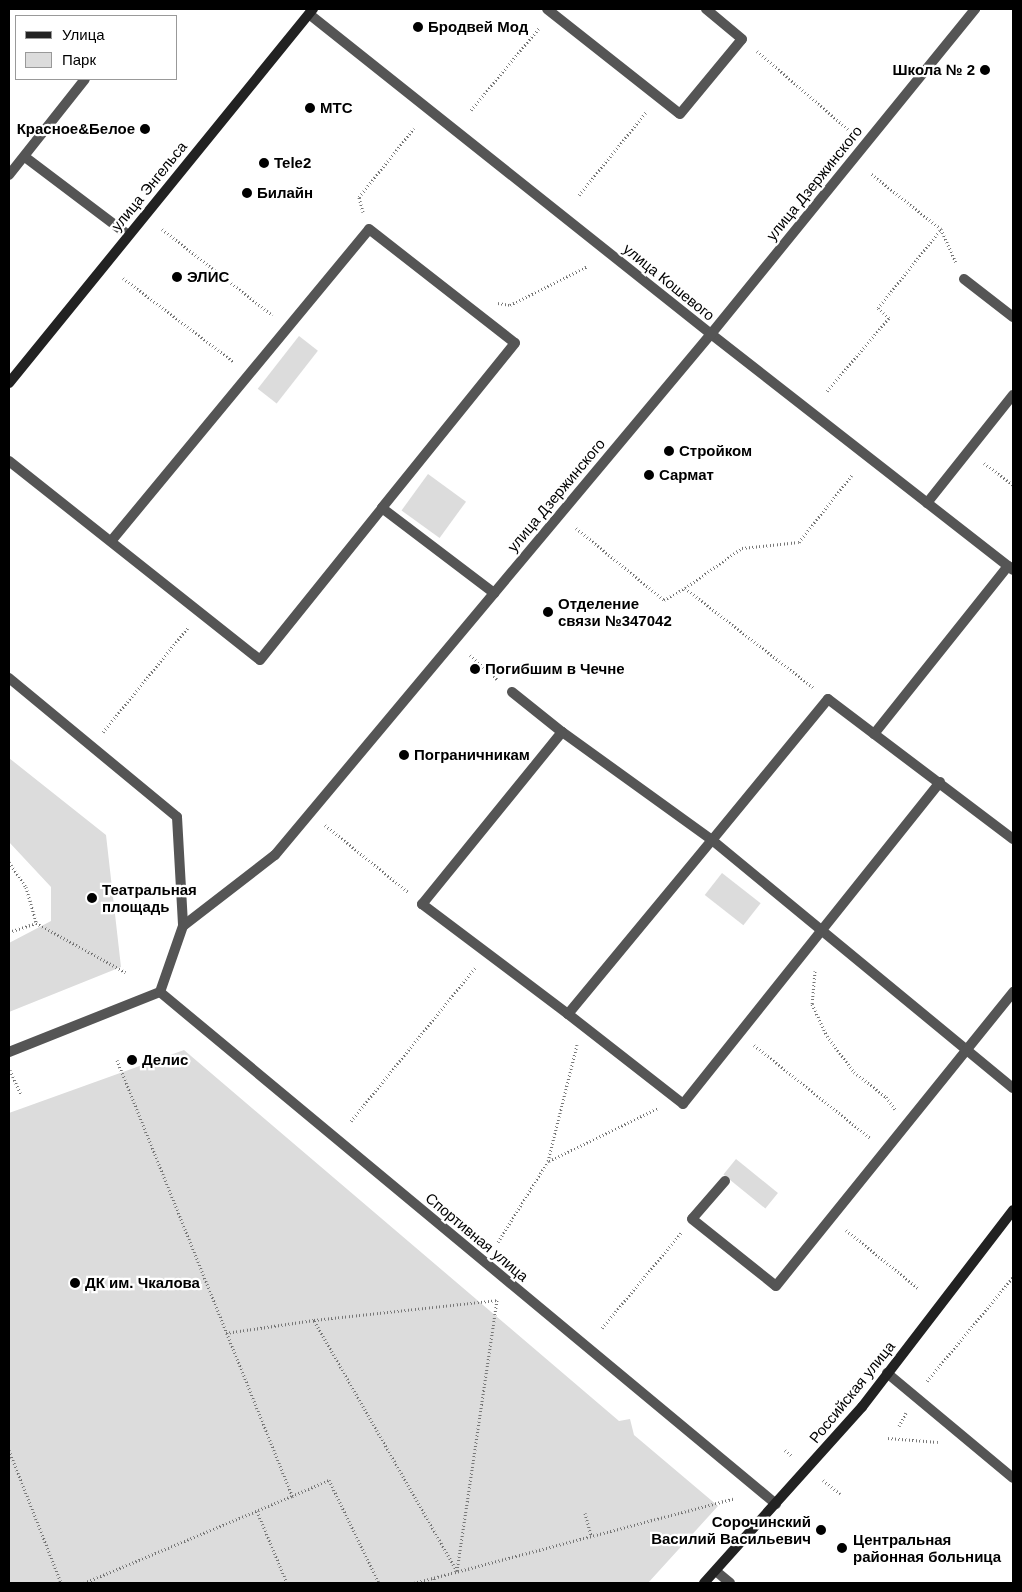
<!DOCTYPE html>
<html>
<head>
<meta charset="utf-8">
<style>
  body { margin:0 }
  #map { position:relative; width:1022px; height:1592px; overflow:hidden; background:#fff; font-family:Helvetica,sans-serif }
  div>[style] { position:absolute }
  .green>* { inset:0; background:#dcdcdc; transform-origin:0 0 }
  .path>* { height:3px; margin-top:-1.5px; transform-origin:0; background:repeating-linear-gradient(90deg,#777 0 1px,transparent 0 3.5px) }
  .lane>* { height:10px; margin:-5px; padding:0 5px; transform-origin:5px; border-radius:5px; background:#555 }
  .street>* { height:10px; margin:-5px; padding:0 5px; transform-origin:5px; border-radius:5px; background:#555 }
  .secondary>* { height:10px; margin:-5px; padding:0 5px; transform-origin:5px; border-radius:5px; background:#222 }
  .dots>* { width:14px; height:14px; translate:-50% -50%; box-sizing:border-box; border:2px solid #fff; border-radius:50% }
  span { translate:-50% -50%; white-space:nowrap; text-align:center; line-height:1.15; -webkit-text-stroke:4.5px #fff; paint-order:stroke }
  .poi-label { font-size:15px; color:#000; font-weight:700 }
  .left { translate:0 -50%; text-align:left }
  .right { translate:-100% -50%; text-align:right }
  .street-label { font-size:15px; color:#000 }
  .frame { position:absolute; inset:0; border:10px solid #000; pointer-events:none }
  .legend { position:absolute; left:15px; top:15px; width:162px; height:65px; box-sizing:border-box; background:#fff; border:1px solid #999; margin:0; padding:6px 9px; list-style:none; font-size:15px; color:#000 }
  .legend li { display:flex; align-items:center; gap:10px; height:25px }
  .legend b { width:25px; border:1px solid #999 }
</style>
</head>
<body>
<div id="map">
  <div class="green">
    <div style="left:299px;top:336px;width:24px;height:67px;rotate:38deg"></div>
    <div style="left:428px;top:474px;width:47px;height:45px;rotate:36deg"></div>
    <div style="clip-path:polygon(9px 758px,106px 835px,121px 967px,9px 1012px,9px 943px,51px 921px,51px 887px,9px 842px)"></div>
    <div style="left:722px;top:873px;width:49px;height:28px;rotate:38deg"></div>
    <div style="clip-path:polygon(184px 1050px,619px 1421px,630px 1419px,634px 1435px,718px 1506px,648px 1583px,9px 1583px,9px 1113px)"></div>
    <div style="left:736px;top:1159px;width:54px;height:20px;rotate:39deg"></div>
  </div>
  <div class="path">
    <div style="left:757px;top:51px;width:121px;rotate:40.7deg"></div>
    <div style="left:471px;top:110px;width:107px;rotate:-50.3deg"></div>
    <div style="left:579px;top:195px;width:108px;rotate:-51deg"></div>
    <div style="left:363px;top:212px;width:16px;rotate:-105deg"></div>
    <div style="left:359px;top:197px;width:88px;rotate:-51.4deg"></div>
    <div style="left:162px;top:229px;width:140px;rotate:38deg"></div>
    <div style="left:941px;top:229px;width:36px;rotate:66deg"></div>
    <div style="left:123px;top:278px;width:139px;rotate:37.1deg"></div>
    <div style="left:498px;top:303px;width:12px;rotate:9deg"></div>
    <div style="left:510px;top:305px;width:87px;rotate:-26.6deg"></div>
    <div style="left:827px;top:391px;width:96px;rotate:-49.7deg"></div>
    <div style="left:889px;top:318px;width:15px;rotate:-138deg"></div>
    <div style="left:878px;top:308px;width:101px;rotate:-51.4deg"></div>
    <div style="left:941px;top:229px;width:90px;rotate:-141.7deg"></div>
    <div style="left:984px;top:463px;width:36px;rotate:37deg"></div>
    <div style="left:576px;top:528px;width:114px;rotate:39.3deg"></div>
    <div style="left:664px;top:600px;width:24px;rotate:-30deg"></div>
    <div style="left:685px;top:588px;width:163px;rotate:37.8deg"></div>
    <div style="left:685px;top:588px;width:70px;rotate:-35.1deg"></div>
    <div style="left:742px;top:548px;width:57px;rotate:-6deg"></div>
    <div style="left:799px;top:542px;width:85px;rotate:-51.7deg"></div>
    <div style="left:470px;top:655px;width:38px;rotate:42deg"></div>
    <div style="left:103px;top:732px;width:136px;rotate:-50.9deg"></div>
    <div style="left:325px;top:825px;width:107px;rotate:38.9deg"></div>
    <div style="left:9px;top:862px;width:30px;rotate:56deg"></div>
    <div style="left:26px;top:887px;width:37px;rotate:74deg"></div>
    <div style="left:36px;top:923px;width:102px;rotate:28.8deg"></div>
    <div style="left:9px;top:932px;width:28px;rotate:-18deg"></div>
    <div style="left:815px;top:971px;width:33px;rotate:95deg"></div>
    <div style="left:812px;top:1004px;width:35px;rotate:65deg"></div>
    <div style="left:827px;top:1036px;width:45px;rotate:53.1deg"></div>
    <div style="left:854px;top:1072px;width:41px;rotate:38deg"></div>
    <div style="left:886px;top:1097px;width:15px;rotate:53deg"></div>
    <div style="left:754px;top:1045px;width:149px;rotate:38.7deg"></div>
    <div style="left:117px;top:1060px;width:470px;rotate:68.1deg"></div>
    <div style="left:292px;top:1496px;width:40px;rotate:-23.4deg"></div>
    <div style="left:329px;top:1480px;width:114px;rotate:64.1deg"></div>
    <div style="left:10px;top:1070px;width:27px;rotate:66deg"></div>
    <div style="left:351px;top:1121px;width:197px;rotate:-51deg"></div>
    <div style="left:549px;top:1161px;width:121px;rotate:-25.9deg"></div>
    <div style="left:846px;top:1230px;width:94px;rotate:38.9deg"></div>
    <div style="left:498px;top:1242px;width:95px;rotate:-58.3deg"></div>
    <div style="left:548px;top:1161px;width:120px;rotate:-76deg"></div>
    <div style="left:602px;top:1328px;width:124px;rotate:-50.3deg"></div>
    <div style="left:226px;top:1333px;width:89px;rotate:-8.4deg"></div>
    <div style="left:314px;top:1320px;width:184px;rotate:-6.2deg"></div>
    <div style="left:497px;top:1300px;width:274px;rotate:98.4deg"></div>
    <div style="left:457px;top:1571px;width:289px;rotate:-119.7deg"></div>
    <div style="left:927px;top:1381px;width:135px;rotate:-50.4deg"></div>
    <div style="left:899px;top:1426px;width:15px;rotate:-62deg"></div>
    <div style="left:888px;top:1438px;width:50px;rotate:4.6deg"></div>
    <div style="left:9px;top:1450px;width:143px;rotate:68.6deg"></div>
    <div style="left:785px;top:1450px;width:9px;rotate:41deg"></div>
    <div style="left:823px;top:1480px;width:22px;rotate:39deg"></div>
    <div style="left:257px;top:1511px;width:78px;rotate:67.4deg"></div>
    <div style="left:585px;top:1513px;width:24px;rotate:75deg"></div>
    <div style="left:84px;top:1583px;width:225px;rotate:-22.7deg"></div>
    <div style="left:414px;top:1583px;width:330px;rotate:-14.8deg"></div>
    <div style="left:434px;top:1583px;width:5px;rotate:-90deg"></div>
  </div>
  <div class="lane">
    <div style="left:547px;top:9px;width:169px;rotate:38.3deg"></div>
    <div style="left:680px;top:114px;width:97px;rotate:-50.4deg"></div>
    <div style="left:742px;top:39px;width:47px;rotate:-140.2deg"></div>
    <div style="left:25px;top:157px;width:129px;rotate:37.1deg"></div>
    <div style="left:9px;top:175px;width:122px;rotate:-51.6deg"></div>
    <div style="left:964px;top:279px;width:62px;rotate:37.8deg"></div>
    <div style="left:9px;top:461px;width:320px;rotate:38.4deg"></div>
    <div style="left:260px;top:660px;width:195px;rotate:-51.2deg"></div>
    <div style="left:382px;top:508px;width:141px;rotate:37.2deg"></div>
    <div style="left:927px;top:503px;width:138px;rotate:-51.5deg"></div>
    <div style="left:112px;top:540px;width:403px;rotate:-50.4deg"></div>
    <div style="left:369px;top:229px;width:185px;rotate:38deg"></div>
    <div style="left:515px;top:343px;width:212px;rotate:128.9deg"></div>
    <div style="left:9px;top:678px;width:218px;rotate:39.6deg"></div>
    <div style="left:177px;top:817px;width:109px;rotate:86.8deg"></div>
    <div style="left:512px;top:692px;width:64px;rotate:38.7deg"></div>
    <div style="left:874px;top:734px;width:215px;rotate:-51.4deg"></div>
    <div style="left:1013px;top:839px;width:232px;rotate:-142.9deg"></div>
    <div style="left:828px;top:699px;width:183px;rotate:129.4deg"></div>
    <div style="left:712px;top:840px;width:185px;rotate:-144.2deg"></div>
    <div style="left:562px;top:732px;width:222px;rotate:129.1deg"></div>
    <div style="left:422px;top:904px;width:183px;rotate:37deg"></div>
    <div style="left:568px;top:1014px;width:226px;rotate:-50.4deg"></div>
    <div style="left:712px;top:840px;width:390px;rotate:39.5deg"></div>
    <div style="left:568px;top:1014px;width:146px;rotate:38deg"></div>
    <div style="left:683px;top:1104px;width:412px;rotate:-51.4deg"></div>
    <div style="left:9px;top:1052px;width:162px;rotate:-21.7deg"></div>
    <div style="left:725px;top:1181px;width:50px;rotate:131deg"></div>
    <div style="left:692px;top:1219px;width:107px;rotate:38.6deg"></div>
    <div style="left:776px;top:1286px;width:378px;rotate:-51.1deg"></div>
    <div style="left:887px;top:1373px;width:164px;rotate:39.8deg"></div>
    <div style="left:717px;top:1572px;width:17px;rotate:40deg"></div>
  </div>
  <div class="street">
    <div style="left:309px;top:14px;width:514px;rotate:38.52deg"></div>
    <div style="left:711px;top:334px;width:383px;rotate:38deg"></div>
    <div style="left:776px;top:1504px;width:801px;rotate:-140.27deg"></div>
    <div style="left:160px;top:992px;width:70px;rotate:-70.8deg"></div>
    <div style="left:183px;top:926px;width:116px;rotate:-37.7deg"></div>
    <div style="left:275px;top:855px;width:679px;rotate:-50.08deg"></div>
    <div style="left:711px;top:334px;width:419px;rotate:-50.9deg"></div>
  </div>
  <div class="secondary">
    <div style="left:9px;top:383px;width:482px;rotate:-50.9deg"></div>
    <div style="left:704px;top:1583px;width:237px;rotate:-48.1deg"></div>
    <div style="left:862px;top:1407px;width:248px;rotate:-52.5deg"></div>
  </div>
  <div class="dots">
    <div style="left:418px;top:27px;background:#000"></div>
    <div style="left:985px;top:70px;background:#000"></div>
    <div style="left:310px;top:108px;background:#000"></div>
    <div style="left:145px;top:129px;background:#000"></div>
    <div style="left:264px;top:163px;background:#000"></div>
    <div style="left:247px;top:193px;background:#000"></div>
    <div style="left:177px;top:277px;background:#000"></div>
    <div style="left:669px;top:451px;background:#000"></div>
    <div style="left:649px;top:475px;background:#000"></div>
    <div style="left:548px;top:612px;background:#000"></div>
    <div style="left:475px;top:669px;background:#000"></div>
    <div style="left:404px;top:755px;background:#000"></div>
    <div style="left:92px;top:898px;background:#000"></div>
    <div style="left:132px;top:1060px;background:#000"></div>
    <div style="left:75px;top:1283px;background:#000"></div>
    <div style="left:821px;top:1530px;background:#000"></div>
    <div style="left:842px;top:1548px;background:#000"></div>
  </div>
  <div class="poi-label">
    <span class="left" style="left:428px;top:27px">Бродвей Мод</span>
    <span class="right" style="left:975px;top:70px">Школа № 2</span>
    <span class="left" style="left:320px;top:108px">МТС</span>
    <span class="right" style="left:135px;top:129px">Красное&amp;Белое</span>
    <span class="left" style="left:274px;top:163px">Tele2</span>
    <span class="left" style="left:257px;top:193px">Билайн</span>
    <span class="left" style="left:187px;top:277px">ЭЛИС</span>
    <span class="left" style="left:679px;top:451px">Стройком</span>
    <span class="left" style="left:659px;top:475px">Сармат</span>
    <span class="left" style="left:558px;top:612px">Отделение<br>связи №347042</span>
    <span class="left" style="left:485px;top:669px">Погибшим в Чечне</span>
    <span class="left" style="left:414px;top:755px">Пограничникам</span>
    <span class="left" style="left:102px;top:898px">Театральная<br>площадь</span>
    <span class="left" style="left:142px;top:1060px">Делис</span>
    <span class="left" style="left:85px;top:1283px">ДК им. Чкалова</span>
    <span class="right" style="left:811px;top:1530px">Сорочинский<br>Василий Васильевич</span>
    <span class="left" style="left:853px;top:1548px">Центральная<br>районная больница</span>
  </div>
  <div class="street-label">
    <span style="left:814px;top:183px;rotate:-51deg">улица Дзержинского</span>
    <span style="left:149px;top:186px;rotate:-51deg">улица Энгельса</span>
    <span style="left:669px;top:282px;rotate:39deg">улица Кошевого</span>
    <span style="left:556px;top:495px;rotate:-50deg">улица Дзержинского</span>
    <span style="left:477px;top:1237px;rotate:40deg">Спортивная улица</span>
    <span style="left:852px;top:1392px;rotate:-51deg">Российская улица</span>
  </div>
  <div class="frame"></div>
  <ul class="legend">
  <li><b style="height:6px;background:#222"></b>Улица</li>
  <li><b style="height:14px;background:#dcdcdc"></b>Парк</li>
  </ul>
</div>
</body>
</html>
